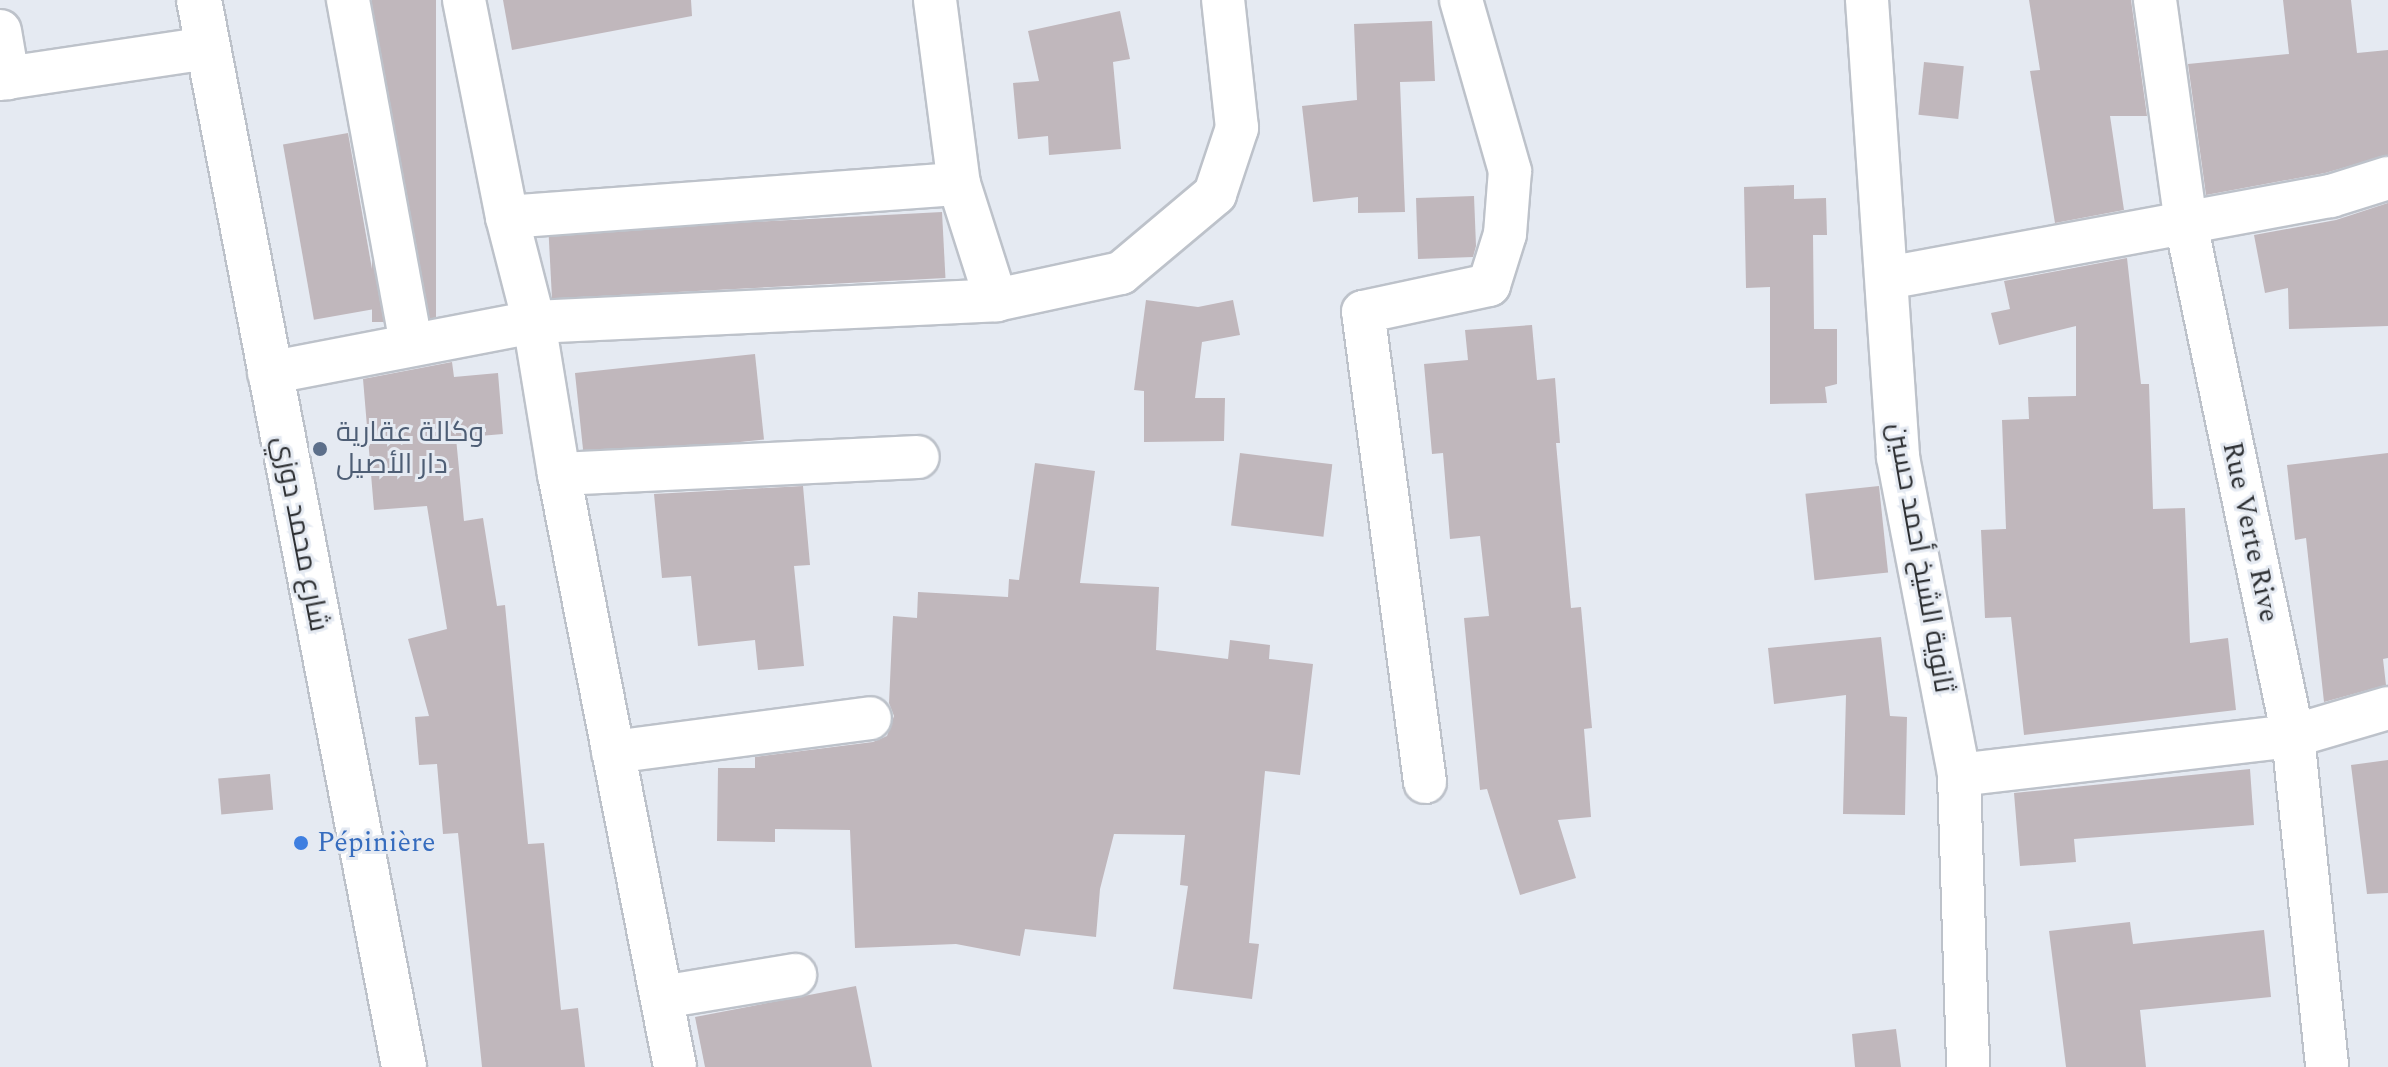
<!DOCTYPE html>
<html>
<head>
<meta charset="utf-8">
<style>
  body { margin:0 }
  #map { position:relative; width:2388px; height:1067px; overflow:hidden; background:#e5eaf2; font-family:Spectral,Cairo,serif }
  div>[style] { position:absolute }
  .building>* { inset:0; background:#c0b7bc; transform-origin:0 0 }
  .roads { filter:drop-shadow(2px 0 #bdc2ca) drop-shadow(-2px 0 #bdc2ca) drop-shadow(0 2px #bdc2ca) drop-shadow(0 -2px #bdc2ca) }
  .street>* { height:42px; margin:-21px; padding:0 21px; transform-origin:21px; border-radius:21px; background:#fff }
  .secondary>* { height:44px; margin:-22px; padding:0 22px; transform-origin:22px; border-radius:22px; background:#fff }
  .dots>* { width:22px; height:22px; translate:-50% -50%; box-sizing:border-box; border:4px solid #e5eaf2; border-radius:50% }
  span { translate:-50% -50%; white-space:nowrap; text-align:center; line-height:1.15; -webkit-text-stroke:6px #e5eaf2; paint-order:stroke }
  .service-label { font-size:28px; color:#4e5e75 }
  .left { translate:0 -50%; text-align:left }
  .street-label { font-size:28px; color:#2d2f32 }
  .shop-label { font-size:28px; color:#366cbe }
</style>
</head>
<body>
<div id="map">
  <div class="building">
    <div style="left:372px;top:0;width:64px;height:322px"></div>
    <div style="clip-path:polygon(503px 0,691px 0,692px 16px,512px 50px)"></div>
    <div style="clip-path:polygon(2029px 0,2131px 0,2147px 116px,2110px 116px,2124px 210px,2055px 223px,2030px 71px,2040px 70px)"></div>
    <div style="clip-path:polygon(2283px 0,2351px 0,2357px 53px,2388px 50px,2388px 155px,2325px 173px,2206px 195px,2188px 64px,2289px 54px)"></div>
    <div style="clip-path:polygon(1120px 11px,1130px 59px,1113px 62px,1121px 149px,1049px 155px,1048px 136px,1018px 139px,1013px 83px,1039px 81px,1028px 31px)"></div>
    <div style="clip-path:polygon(1432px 21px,1435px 81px,1400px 82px,1405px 212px,1358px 213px,1358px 197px,1313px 202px,1302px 106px,1357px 100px,1354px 24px)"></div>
    <div style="left:1924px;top:62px;width:40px;height:53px;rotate:6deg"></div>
    <div style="left:348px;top:133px;width:178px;height:66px;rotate:80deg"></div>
    <div style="clip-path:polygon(1794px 185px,1794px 199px,1826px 198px,1827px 235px,1813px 235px,1814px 329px,1837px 329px,1837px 384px,1825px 387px,1827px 403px,1770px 404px,1770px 287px,1746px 288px,1744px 187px)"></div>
    <div style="clip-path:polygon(1474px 196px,1476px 246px,1473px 257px,1418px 259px,1416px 198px)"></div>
    <div style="clip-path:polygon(2388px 203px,2388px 326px,2289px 329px,2288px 288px,2265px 293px,2254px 235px,2336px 220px)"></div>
    <div style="left:942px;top:212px;width:66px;height:394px;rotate:87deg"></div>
    <div style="clip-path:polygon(2127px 258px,2141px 384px,2149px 384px,2153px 509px,2185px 508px,2190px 643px,2228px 638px,2236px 710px,2024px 735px,2011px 617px,1985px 618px,1981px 530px,2006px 529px,2002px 420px,2029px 419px,2028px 397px,2076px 396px,2076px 326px,1999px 345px,1991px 313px,2010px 309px,2004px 281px)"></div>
    <div style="clip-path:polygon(1146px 300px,1198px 307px,1233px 300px,1240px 335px,1202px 342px,1195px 398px,1225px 398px,1224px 441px,1144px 442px,1144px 391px,1134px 390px)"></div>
    <div style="clip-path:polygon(1532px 325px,1537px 380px,1555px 378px,1560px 443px,1556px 443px,1571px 608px,1581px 607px,1592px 728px,1584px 729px,1591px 817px,1558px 820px,1576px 878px,1520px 895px,1487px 789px,1480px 790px,1464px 618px,1489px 616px,1480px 536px,1450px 539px,1443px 453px,1432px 454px,1424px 364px,1468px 360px,1465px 330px)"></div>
    <div style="left:755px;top:354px;width:86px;height:181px;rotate:84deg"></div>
    <div style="clip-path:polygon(452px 362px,454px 377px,498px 373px,503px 434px,456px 438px,464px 521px,483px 518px,497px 606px,505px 605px,528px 844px,544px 843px,561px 1010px,578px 1008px,585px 1067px,482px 1067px,458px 833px,443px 834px,437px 764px,419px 765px,415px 717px,429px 716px,408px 639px,447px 629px,427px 506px,374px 510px,363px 379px)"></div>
    <div style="left:1240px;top:453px;width:93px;height:73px;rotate:7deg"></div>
    <div style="clip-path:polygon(2388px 453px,2388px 658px,2383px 659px,2386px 685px,2324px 702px,2306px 538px,2295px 540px,2287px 465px)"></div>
    <div style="clip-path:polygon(1035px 463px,1095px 471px,1080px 583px,1159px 587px,1156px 650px,1228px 659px,1230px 640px,1270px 645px,1269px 659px,1313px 664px,1300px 775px,1265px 771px,1249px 943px,1259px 944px,1252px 999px,1173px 989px,1188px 886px,1180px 885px,1185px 835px,1114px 834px,1100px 889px,1096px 937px,1025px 929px,1020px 956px,956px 944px,855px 948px,850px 830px,775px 829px,775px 842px,717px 841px,718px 768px,755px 768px,755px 757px,873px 742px,887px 736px,894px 716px,889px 703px,893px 616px,917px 618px,918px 592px,1008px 597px,1009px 579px,1019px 580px)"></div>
    <div style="clip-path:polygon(803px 486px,810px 565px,794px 566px,804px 666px,758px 670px,755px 640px,698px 646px,691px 576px,662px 578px,654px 494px)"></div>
    <div style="left:1879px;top:486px;width:87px;height:74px;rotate:84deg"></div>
    <div style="clip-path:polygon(1881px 637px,1890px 716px,1907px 717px,1905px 815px,1843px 814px,1846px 695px,1774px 704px,1768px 648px)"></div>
    <div style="clip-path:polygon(2388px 760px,2388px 893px,2367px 894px,2351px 765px)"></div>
    <div style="clip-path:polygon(2250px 769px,2254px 825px,2074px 839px,2076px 862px,2020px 866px,2014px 793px)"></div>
    <div style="left:270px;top:774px;width:36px;height:52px;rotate:85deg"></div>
    <div style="clip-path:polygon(2130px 922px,2133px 944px,2264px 930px,2271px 997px,2140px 1010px,2146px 1067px,2066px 1067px,2049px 931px)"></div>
    <div style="clip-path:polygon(856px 986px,872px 1067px,705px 1067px,695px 1017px)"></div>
    <div style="clip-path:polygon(1896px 1029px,1901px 1067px,1855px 1067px,1852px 1034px)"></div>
  </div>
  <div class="roads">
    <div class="street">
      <div style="left:348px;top:0;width:350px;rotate:79.6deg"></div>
      <div style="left:464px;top:0;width:221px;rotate:78.8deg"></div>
      <div style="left:507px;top:217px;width:108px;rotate:75.6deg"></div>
      <div style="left:534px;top:322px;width:154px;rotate:80.7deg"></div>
      <div style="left:559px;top:474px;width:604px;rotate:78.93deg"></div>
      <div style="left:935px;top:0;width:186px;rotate:82.6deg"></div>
      <div style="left:959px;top:184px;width:122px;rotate:72.3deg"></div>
      <div style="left:1867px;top:0;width:458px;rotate:86.1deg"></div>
      <div style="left:1898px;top:457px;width:324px;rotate:79.1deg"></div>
      <div style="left:1959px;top:775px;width:292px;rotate:88.2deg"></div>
      <div style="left:2155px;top:0;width:226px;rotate:82.1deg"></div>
      <div style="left:2186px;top:224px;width:523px;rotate:78.2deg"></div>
      <div style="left:2293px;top:736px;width:333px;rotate:84.1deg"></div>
      <div style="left:0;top:31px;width:48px;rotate:80.3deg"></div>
      <div style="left:0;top:79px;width:210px;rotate:-8.5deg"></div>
      <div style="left:507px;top:217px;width:453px;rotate:-4.2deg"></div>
      <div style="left:1887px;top:278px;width:452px;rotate:-10.5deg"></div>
      <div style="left:2331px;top:196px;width:60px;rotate:-17.5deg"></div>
      <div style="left:269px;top:373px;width:270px;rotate:-10.9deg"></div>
      <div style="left:534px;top:322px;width:463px;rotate:-2.7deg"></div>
      <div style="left:996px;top:300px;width:128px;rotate:-12.2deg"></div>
      <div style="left:1121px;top:273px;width:123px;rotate:-40deg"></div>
      <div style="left:1215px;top:194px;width:70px;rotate:-71.6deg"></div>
      <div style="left:1237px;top:128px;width:129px;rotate:-96.2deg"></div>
      <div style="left:559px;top:474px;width:359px;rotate:-2.7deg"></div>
      <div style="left:613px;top:752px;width:259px;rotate:-7.5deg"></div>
      <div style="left:1959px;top:775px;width:336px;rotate:-6.7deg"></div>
      <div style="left:2293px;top:736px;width:99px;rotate:-16.4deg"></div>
      <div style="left:1425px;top:782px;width:474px;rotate:-97.5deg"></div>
      <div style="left:1363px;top:312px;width:129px;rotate:-12.1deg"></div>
      <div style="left:1489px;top:285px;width:53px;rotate:-72.6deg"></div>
      <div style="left:1505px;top:234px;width:63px;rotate:-85.5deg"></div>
      <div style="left:1510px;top:171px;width:178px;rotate:-106deg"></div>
      <div style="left:662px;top:997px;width:135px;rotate:-9.4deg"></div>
    </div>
    <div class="secondary">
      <div style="left:199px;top:0;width:1087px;rotate:79.12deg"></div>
    </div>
  </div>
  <div class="dots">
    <div style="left:320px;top:449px;background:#5c6f8a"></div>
    <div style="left:301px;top:843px;background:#3f7fe0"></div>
  </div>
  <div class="service-label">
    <span class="left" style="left:336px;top:449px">وكالة عقارية<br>دار الأصيل</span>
  </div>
  <div class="street-label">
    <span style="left:2250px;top:532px;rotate:78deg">Rue Verte Rive</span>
    <span style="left:300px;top:534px;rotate:79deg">شارع محمد دوزي</span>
    <span style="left:1920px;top:558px;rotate:80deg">ثانوية الشيخ أحمد حسين</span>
  </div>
  <div class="shop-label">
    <span class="left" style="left:317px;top:843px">Pépinière</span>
  </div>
</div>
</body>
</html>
